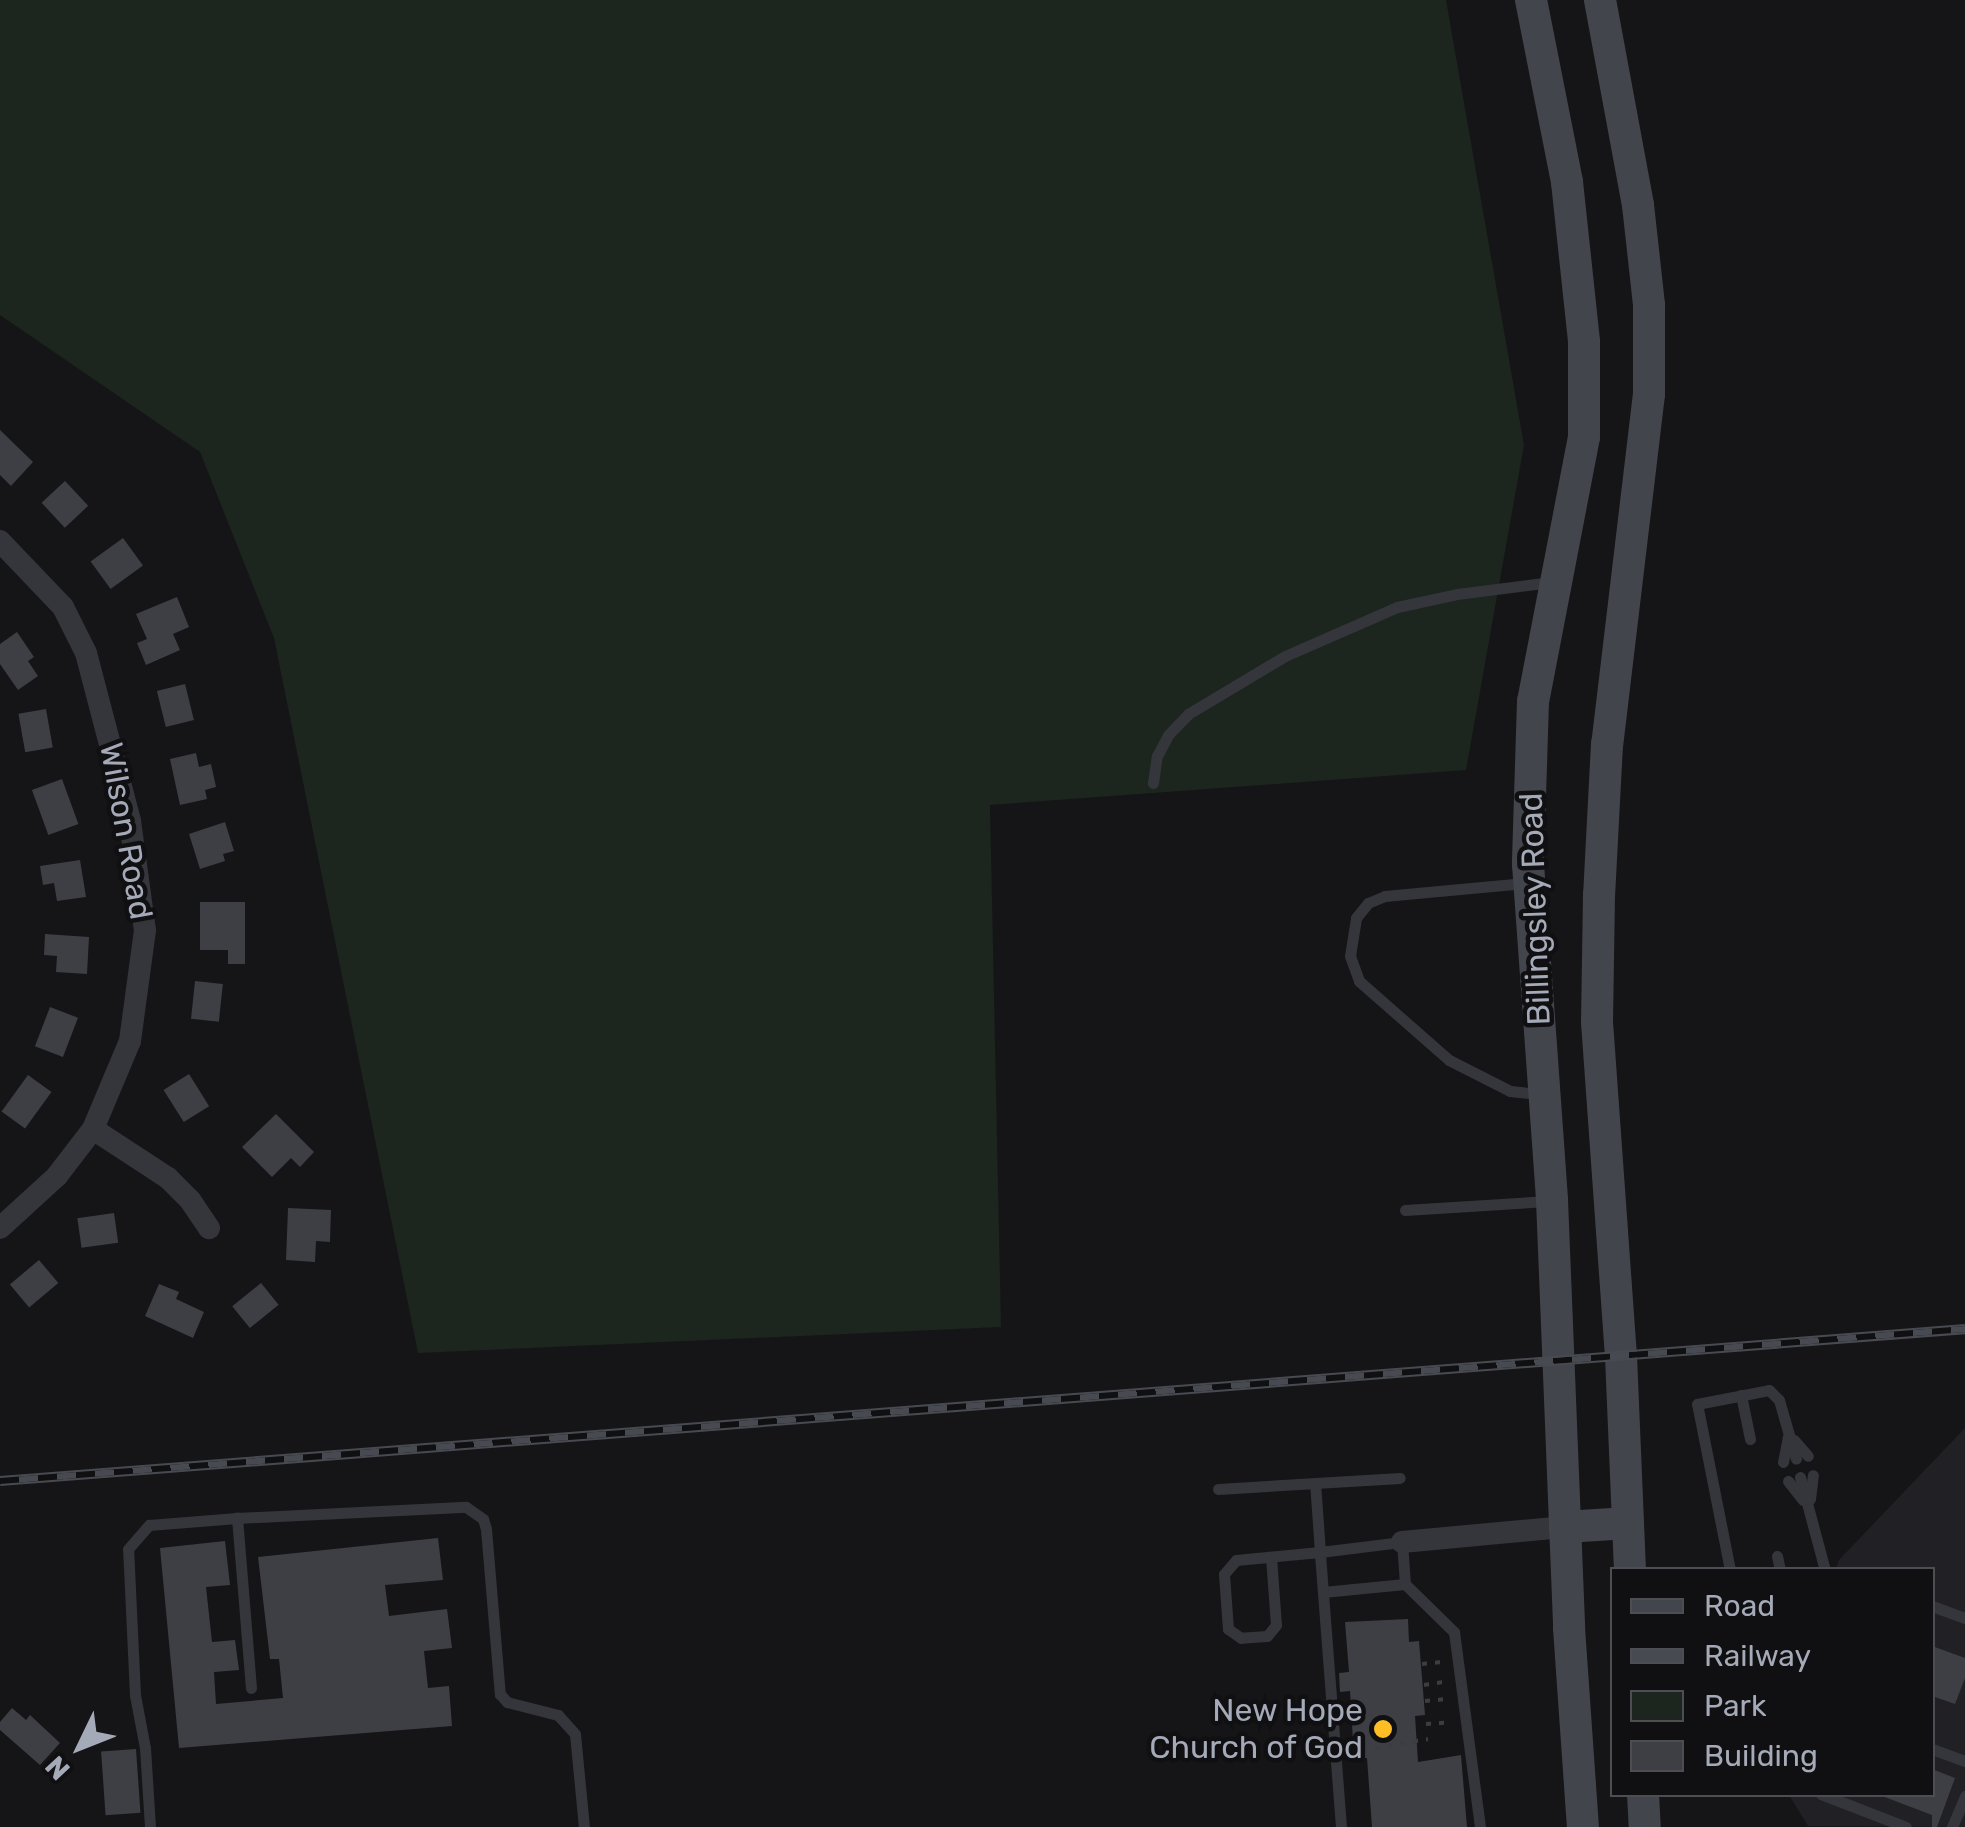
<!DOCTYPE html>
<html>
<head>
<meta charset="utf-8">
<style>
  body { margin:0 }
  #map { position:relative; width:1965px; height:1827px; overflow:hidden; background:#151517; font-family:Rubik,sans-serif }
  div>[style] { position:absolute }
  .built>* { inset:0; background:#212024 }
  .green>* { inset:0; background:#1c251e }
  .building>* { inset:0; background:#3e3f44; transform-origin:0 0 }
  .path>* { height:4px; margin-top:-2px; transform-origin:0; background:repeating-linear-gradient(90deg,#3b3d43 0 5px,transparent 0 13px) }
  .service>* { height:11px; margin:-5.5px; padding:0 5.5px; transform-origin:5.5px; border-radius:5.5px; background:#35363c }
  .minor>* { height:22px; margin:-11px; padding:0 11px; transform-origin:11px; border-radius:11px; background:#35363c }
  .secondary>* { height:32px; margin:-16px; padding:0 16px; transform-origin:16px; border-radius:16px; background:#43454c }
  .rail>* { height:10px; margin-top:-5px; transform-origin:0; background:repeating-linear-gradient(90deg,#101012 0 19px,#484a51 0 38px); box-sizing:border-box; border-block:2px solid #484a51 }
  .dots>* { width:28px; height:28px; translate:-50% -50%; box-sizing:border-box; border:5px solid #101012; border-radius:50% }
  span { translate:-50% -50%; white-space:nowrap; text-align:center; line-height:1.15; -webkit-text-stroke:9px #101012; paint-order:stroke }
  .street-label { font-size:32px; color:#a5aab8 }
  .poi-label { font-size:32px; color:#a5aab8 }
  .right { translate:-100% -50%; text-align:right }
  .legend { position:absolute; left:1610px; top:1567px; width:325px; height:230px; box-sizing:border-box; background:#101012; border:2px solid #4c4e54; margin:0; padding:12px 18px; list-style:none; font-size:30px; color:#a5aab8 }
  .legend li { display:flex; align-items:center; gap:20px; height:50px }
  .legend b { width:50px; border:2px solid #4c4e54 }
  .north { position:absolute; left:30px; top:1697px; width:100px; height:100px; -webkit-text-stroke:8px #101012; paint-order:stroke; rotate:227deg; font-size:28px; font-weight:700; line-height:40px; text-align:center; color:#a5aab8 }
  .north::after { content:''; display:block; margin:auto; width:35px; height:45px; background:#a5aab8; clip-path:polygon(50% 0,100% 100%,50% 72%,0 100%) }
</style>
</head>
<body>
<div id="map">
  <div class="built">
    <div style="clip-path:polygon(1965px 1428px,1965px 1827px,1808px 1826px,1789px 1795px,1932px 1794px,1932px 1570px,1836px 1569px,1839px 1560px)"></div>
  </div>
  <div class="green">
    <div style="clip-path:polygon(0 0,1446px 0,1524px 445px,1466px 770px,990px 805px,1001px 1327px,418px 1353px,274px 638px,200px 452px,0 315px)"></div>
  </div>
  <div class="building">
    <div style="clip-path:polygon(0 430px,33px 462px,11px 486px,0 475px)"></div>
    <div style="left:65px;top:481px;width:34px;height:32px;rotate:47deg"></div>
    <div style="left:123px;top:538px;width:34px;height:40px;rotate:54deg"></div>
    <div style="clip-path:polygon(177px 597px,189px 627px,173px 634px,180px 650px,146px 665px,137px 643px,147px 639px,136px 614px)"></div>
    <div style="clip-path:polygon(17px 632px,34px 657px,28px 661px,38px 676px,18px 690px,0 664px,0 644px)"></div>
    <div style="left:185px;top:684px;width:37px;height:29px;rotate:76deg"></div>
    <div style="left:46px;top:709px;width:39px;height:28px;rotate:80deg"></div>
    <div style="clip-path:polygon(196px 753px,199px 767px,211px 764px,216px 787px,205px 790px,207px 799px,180px 805px,170px 759px)"></div>
    <div style="left:62px;top:779px;width:48px;height:32px;rotate:70deg"></div>
    <div style="clip-path:polygon(225px 822px,234px 851px,223px 854px,225px 861px,200px 869px,189px 834px)"></div>
    <div style="clip-path:polygon(80px 860px,86px 897px,57px 901px,54px 883px,43px 885px,40px 866px)"></div>
    <div style="clip-path:polygon(200px 902px,245px 902px,245px 964px,228px 964px,228px 950px,200px 950px)"></div>
    <div style="clip-path:polygon(45px 934px,89px 937px,87px 974px,56px 972px,57px 956px,44px 955px)"></div>
    <div style="left:195px;top:981px;width:28px;height:38px;rotate:6deg"></div>
    <div style="left:50px;top:1007px;width:30px;height:42px;rotate:21deg"></div>
    <div style="left:189px;top:1074px;width:38px;height:30px;rotate:58deg"></div>
    <div style="left:28px;top:1075px;width:29px;height:45px;rotate:36deg"></div>
    <div style="clip-path:polygon(276px 1114px,314px 1152px,300px 1167px,291px 1158px,272px 1177px,242px 1147px)"></div>
    <div style="clip-path:polygon(288px 1208px,331px 1210px,330px 1242px,316px 1241px,315px 1262px,286px 1260px)"></div>
    <div style="left:114px;top:1213px;width:30px;height:37px;rotate:82deg"></div>
    <div style="left:39px;top:1260px;width:30px;height:38px;rotate:50deg"></div>
    <div style="left:261px;top:1283px;width:28px;height:37px;rotate:51deg"></div>
    <div style="clip-path:polygon(159px 1284px,179px 1292px,176px 1299px,204px 1312px,193px 1338px,145px 1316px)"></div>
    <div style="clip-path:polygon(438px 1538px,443px 1580px,385px 1585px,389px 1616px,447px 1609px,452px 1648px,424px 1651px,428px 1688px,449px 1686px,452px 1726px,179px 1748px,160px 1548px,225px 1541px,230px 1585px,206px 1587px,212px 1642px,235px 1640px,239px 1670px,214px 1672px,216px 1704px,283px 1698px,279px 1659px,270px 1659px,258px 1557px)"></div>
    <div style="clip-path:polygon(1408px 1619px,1409px 1642px,1419px 1641px,1425px 1715px,1415px 1716px,1418px 1762px,1461px 1755px,1467px 1827px,1372px 1827px,1367px 1758px,1360px 1758px,1358px 1742px,1353px 1741px,1350px 1691px,1340px 1692px,1339px 1673px,1349px 1672px,1345px 1622px)"></div>
    <div style="clip-path:polygon(1932px 1646px,1965px 1658px,1965px 1678px,1955px 1704px,1932px 1696px)"></div>
    <div style="clip-path:polygon(12px 1708px,26px 1720px,30px 1715px,60px 1743px,40px 1765px,0 1730px,0 1722px)"></div>
    <div style="left:136px;top:1749px;width:64px;height:35px;rotate:86deg"></div>
    <div style="clip-path:polygon(1932px 1769px,1955px 1778px,1937px 1827px,1932px 1827px,1932px 1815px,1882px 1796px,1932px 1794px)"></div>
  </div>
  <div class="path">
    <div style="left:1422px;top:1664px;width:20px;rotate:-6deg"></div>
    <div style="left:1424px;top:1685px;width:20px;rotate:-9deg"></div>
    <div style="left:1425px;top:1701px;width:25px;rotate:-5deg"></div>
    <div style="left:1426px;top:1724px;width:26px;rotate:-4deg"></div>
    <div style="left:1362px;top:1751px;width:67px;rotate:-10.3deg"></div>
  </div>
  <div class="service">
    <div style="left:1153px;top:783px;width:27px;rotate:-82deg"></div>
    <div style="left:1157px;top:756px;width:24px;rotate:-62deg"></div>
    <div style="left:1168px;top:735px;width:29px;rotate:-46deg"></div>
    <div style="left:1188px;top:714px;width:113px;rotate:-30.9deg"></div>
    <div style="left:1285px;top:656px;width:122px;rotate:-23.6deg"></div>
    <div style="left:1397px;top:607px;width:61px;rotate:-12.2deg"></div>
    <div style="left:1457px;top:594px;width:95px;rotate:-7.3deg"></div>
    <div style="left:1525px;top:883px;width:141px;rotate:174.7deg"></div>
    <div style="left:1385px;top:896px;width:18px;rotate:158deg"></div>
    <div style="left:1368px;top:903px;width:19px;rotate:129deg"></div>
    <div style="left:1356px;top:918px;width:38px;rotate:99deg"></div>
    <div style="left:1350px;top:956px;width:27px;rotate:70deg"></div>
    <div style="left:1359px;top:981px;width:120px;rotate:41.3deg"></div>
    <div style="left:1449px;top:1060px;width:68px;rotate:26.9deg"></div>
    <div style="left:1510px;top:1091px;width:29px;rotate:6deg"></div>
    <div style="left:1405px;top:1210px;width:142px;rotate:-3.6deg"></div>
    <div style="left:1741px;top:1395px;width:45px;rotate:78.4deg"></div>
    <div style="left:1794px;top:1440px;width:21px;rotate:49deg"></div>
    <div style="left:1783px;top:1462px;width:26px;rotate:-79deg"></div>
    <div style="left:1800px;top:1477px;width:96px;rotate:75deg"></div>
    <div style="left:1788px;top:1481px;width:24px;rotate:52deg"></div>
    <div style="left:1218px;top:1489px;width:182px;rotate:-3.5deg"></div>
    <div style="left:1810px;top:1499px;width:24px;rotate:-83deg"></div>
    <div style="left:1777px;top:1556px;width:14px;rotate:78deg"></div>
    <div style="left:1271px;top:1557px;width:68px;rotate:85.8deg"></div>
    <div style="left:1276px;top:1625px;width:14px;rotate:129deg"></div>
    <div style="left:1267px;top:1636px;width:26px;rotate:176deg"></div>
    <div style="left:1241px;top:1638px;width:16px;rotate:-145deg"></div>
    <div style="left:1228px;top:1629px;width:55px;rotate:-94.2deg"></div>
    <div style="left:1224px;top:1574px;width:18px;rotate:-49deg"></div>
    <div style="left:1236px;top:1560px;width:84px;rotate:-5.4deg"></div>
    <div style="left:1320px;top:1552px;width:69px;rotate:-94.1deg"></div>
    <div style="left:1730px;top:1570px;width:169px;rotate:-101.2deg"></div>
    <div style="left:1697px;top:1404px;width:73px;rotate:-11deg"></div>
    <div style="left:1769px;top:1390px;width:14px;rotate:45deg"></div>
    <div style="left:1779px;top:1400px;width:61px;rotate:73.9deg"></div>
    <div style="left:1323px;top:1592px;width:82px;rotate:-5.6deg"></div>
    <div style="left:1932px;top:1606px;width:35px;rotate:20deg"></div>
    <div style="left:251px;top:1688px;width:171px;rotate:-94.7deg"></div>
    <div style="left:237px;top:1518px;width:229px;rotate:-2.8deg"></div>
    <div style="left:466px;top:1507px;width:21px;rotate:35deg"></div>
    <div style="left:483px;top:1519px;width:10px;rotate:73deg"></div>
    <div style="left:486px;top:1529px;width:166px;rotate:85.2deg"></div>
    <div style="left:500px;top:1694px;width:11px;rotate:49deg"></div>
    <div style="left:507px;top:1702px;width:53px;rotate:14.3deg"></div>
    <div style="left:558px;top:1715px;width:25px;rotate:48deg"></div>
    <div style="left:575px;top:1734px;width:93px;rotate:84.5deg"></div>
    <div style="left:1932px;top:1749px;width:35px;rotate:20deg"></div>
    <div style="left:1821px;top:1794px;width:91px;rotate:21.2deg"></div>
    <div style="left:150px;top:1827px;width:79px;rotate:-93.6deg"></div>
    <div style="left:145px;top:1748px;width:54px;rotate:-100.7deg"></div>
    <div style="left:135px;top:1695px;width:146px;rotate:-92.7deg"></div>
    <div style="left:128px;top:1549px;width:32px;rotate:-49deg"></div>
    <div style="left:149px;top:1525px;width:88px;rotate:-4.5deg"></div>
    <div style="left:1341px;top:1827px;width:276px;rotate:-94.4deg"></div>
    <div style="left:1320px;top:1552px;width:83px;rotate:-7deg"></div>
    <div style="left:1402px;top:1542px;width:42px;rotate:85.9deg"></div>
    <div style="left:1405px;top:1584px;width:69px;rotate:44.4deg"></div>
    <div style="left:1454px;top:1632px;width:197px;rotate:82.4deg"></div>
    <div style="left:1952px;top:1827px;width:34px;rotate:-67deg"></div>
  </div>
  <div class="minor">
    <div style="left:0;top:541px;width:91px;rotate:46.3deg"></div>
    <div style="left:63px;top:607px;width:51px;rotate:63.4deg"></div>
    <div style="left:86px;top:653px;width:174px;rotate:75.3deg"></div>
    <div style="left:130px;top:821px;width:110px;rotate:82.2deg"></div>
    <div style="left:145px;top:930px;width:112px;rotate:97.7deg"></div>
    <div style="left:130px;top:1041px;width:95px;rotate:112.8deg"></div>
    <div style="left:93px;top:1129px;width:59px;rotate:127.5deg"></div>
    <div style="left:57px;top:1176px;width:77px;rotate:137.6deg"></div>
    <div style="left:93px;top:1129px;width:90px;rotate:33.2deg"></div>
    <div style="left:168px;top:1178px;width:31px;rotate:45deg"></div>
    <div style="left:190px;top:1200px;width:34px;rotate:56deg"></div>
    <div style="left:1402px;top:1542px;width:164px;rotate:-5.3deg"></div>
  </div>
  <div class="secondary">
    <div style="left:1531px;top:0;width:186px;rotate:78.8deg"></div>
    <div style="left:1567px;top:182px;width:161px;rotate:83.9deg"></div>
    <div style="left:1584px;top:342px;width:95px;rotate:90deg"></div>
    <div style="left:1584px;top:437px;width:269px;rotate:100.9deg"></div>
    <div style="left:1533px;top:701px;width:163px;rotate:91.8deg"></div>
    <div style="left:1528px;top:864px;width:337px;rotate:85.9deg"></div>
    <div style="left:1552px;top:1200px;width:428px;rotate:87.7deg"></div>
    <div style="left:1569px;top:1628px;width:199px;rotate:86deg"></div>
    <div style="left:1600px;top:0;width:208px;rotate:79.5deg"></div>
    <div style="left:1638px;top:205px;width:101px;rotate:83.7deg"></div>
    <div style="left:1649px;top:305px;width:89px;rotate:90deg"></div>
    <div style="left:1649px;top:394px;width:353px;rotate:96.8deg"></div>
    <div style="left:1607px;top:744px;width:151px;rotate:93deg"></div>
    <div style="left:1599px;top:895px;width:127px;rotate:90.9deg"></div>
    <div style="left:1597px;top:1022px;width:335px;rotate:85.9deg"></div>
    <div style="left:1621px;top:1356px;width:214px;rotate:87.6deg"></div>
    <div style="left:1565px;top:1527px;width:63px;rotate:-3.6deg"></div>
    <div style="left:1643px;top:1794px;width:33px;rotate:87deg"></div>
  </div>
  <div class="rail">
    <div style="left:0;top:1481px;width:1971px;rotate:-4.42deg"></div>
  </div>
  <div class="dots">
    <div style="left:1383px;top:1729px;background:#ffbf24"></div>
  </div>
  <div class="street-label">
    <span style="left:126px;top:831px;rotate:80deg">Wilson Road</span>
    <span style="left:1535px;top:909px;rotate:-92deg">Billingsley Road</span>
  </div>
  <div class="poi-label">
    <span class="right" style="left:1363px;top:1729px">New Hope<br>Church of God</span>
  </div>
  <ul class="legend">
  <li><b style="height:12px;background:#43454c"></b>Road</li>
  <li><b style="height:12px;background:#484a51"></b>Railway</li>
  <li><b style="height:28px;background:#1c251e"></b>Park</li>
  <li><b style="height:28px;background:#3e3f44"></b>Building</li>
  </ul>
  <div class="north">N</div>
</div>
</body>
</html>
